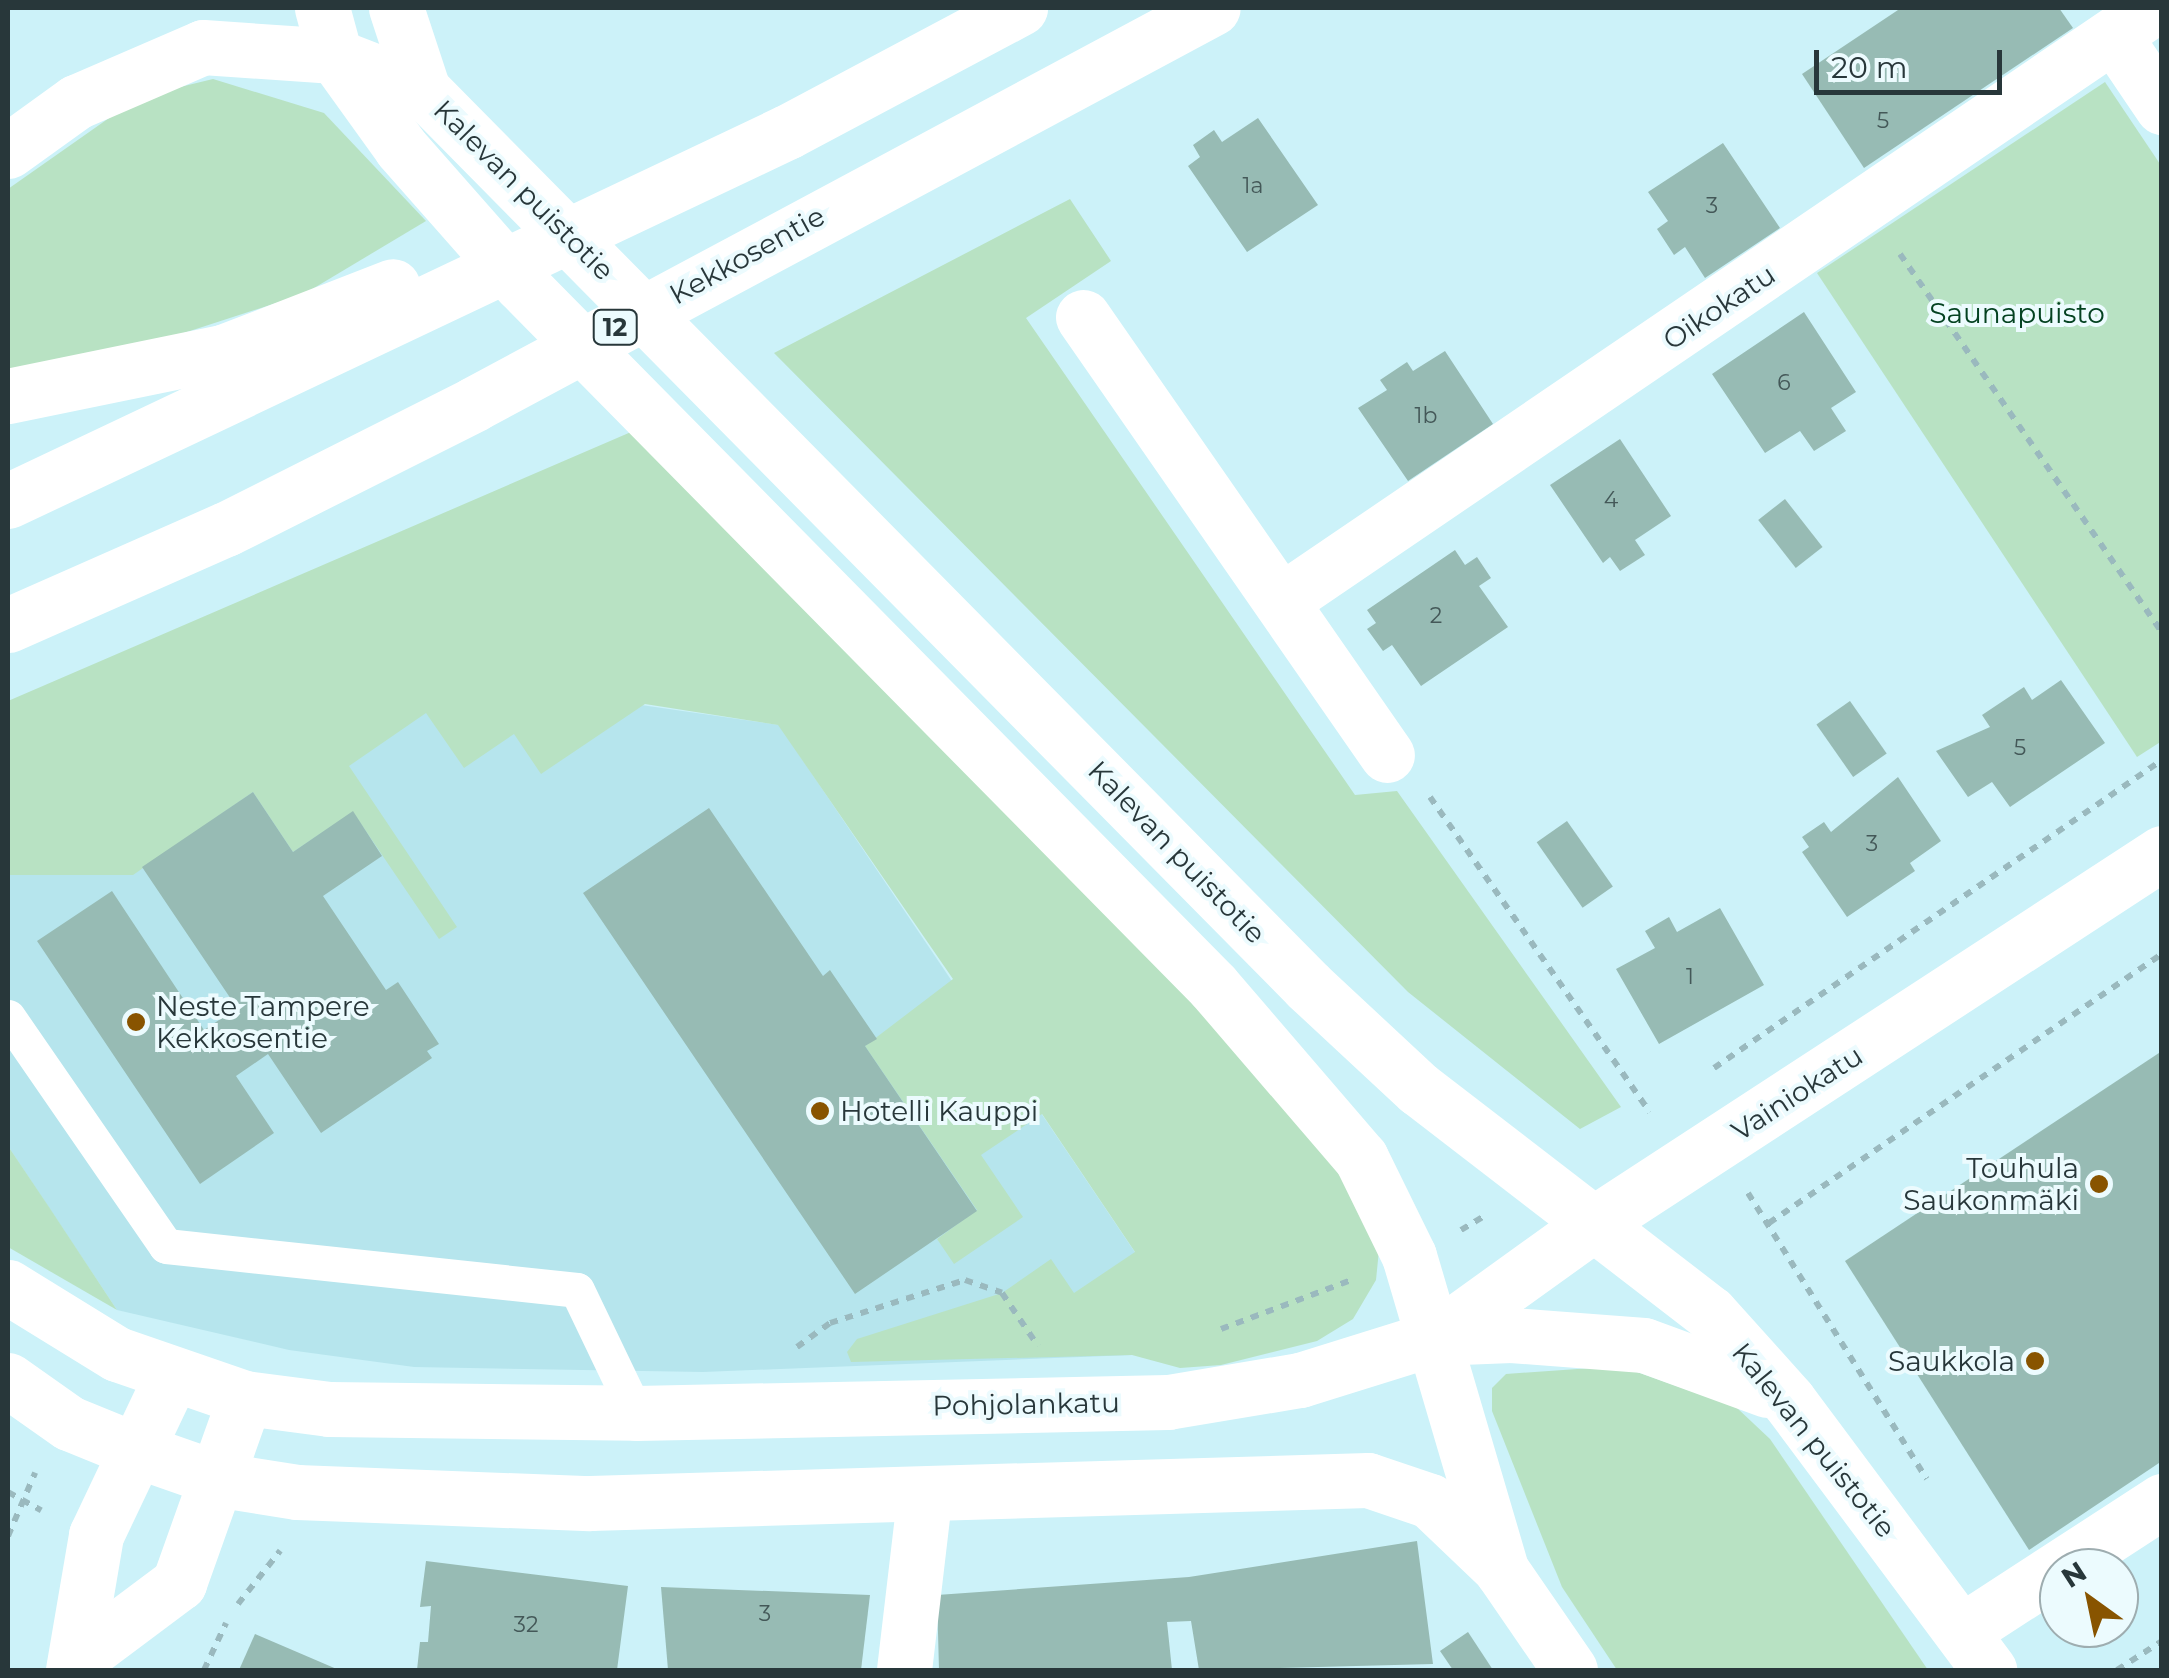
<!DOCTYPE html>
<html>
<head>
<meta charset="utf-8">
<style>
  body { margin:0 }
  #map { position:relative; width:2169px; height:1678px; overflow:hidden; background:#ccf2f9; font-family:Montserrat,sans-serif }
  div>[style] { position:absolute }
  .built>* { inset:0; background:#b6e5ed }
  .green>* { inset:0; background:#b8e2c3 }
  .building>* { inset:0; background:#97bbb4; transform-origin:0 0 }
  .path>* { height:6px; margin-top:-3px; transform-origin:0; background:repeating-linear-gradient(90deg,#9ab9be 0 8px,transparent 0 16px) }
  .lane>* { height:35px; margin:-17.5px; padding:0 17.5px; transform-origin:17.5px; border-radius:17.5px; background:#fff }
  .street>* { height:55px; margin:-27.5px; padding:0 27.5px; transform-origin:27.5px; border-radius:27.5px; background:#fff }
  .secondary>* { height:55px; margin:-27.5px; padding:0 27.5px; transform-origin:27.5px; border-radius:27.5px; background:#fff }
  .highway>* { height:55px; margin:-27.5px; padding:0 27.5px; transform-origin:27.5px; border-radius:27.5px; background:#fff }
  .dots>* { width:28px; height:28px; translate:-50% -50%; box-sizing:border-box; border:5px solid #ecfbfe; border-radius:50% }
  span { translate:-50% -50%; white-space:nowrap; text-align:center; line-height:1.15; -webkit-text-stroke:8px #ecfbfe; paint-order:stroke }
  .number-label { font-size:22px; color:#445858 }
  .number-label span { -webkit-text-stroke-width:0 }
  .shield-label span { padding:2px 8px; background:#ecfbfe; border:2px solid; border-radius:8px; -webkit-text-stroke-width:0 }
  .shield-label { font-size:25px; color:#28373a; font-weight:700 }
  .street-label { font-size:28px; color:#28373a }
  .park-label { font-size:28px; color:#044221 }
  .poi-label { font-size:28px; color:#28373a }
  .left { translate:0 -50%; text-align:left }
  .right { translate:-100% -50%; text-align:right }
  .frame { position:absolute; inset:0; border:10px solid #28373a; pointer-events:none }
  .north { position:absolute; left:2039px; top:1548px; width:100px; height:100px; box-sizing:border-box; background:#ecfbfe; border:2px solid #9eadb0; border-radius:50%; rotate:327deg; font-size:28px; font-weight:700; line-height:40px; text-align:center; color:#28373a }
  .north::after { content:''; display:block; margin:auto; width:35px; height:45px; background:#885400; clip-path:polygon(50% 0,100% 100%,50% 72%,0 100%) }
  .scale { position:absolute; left:1814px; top:50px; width:188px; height:45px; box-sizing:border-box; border:5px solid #28373a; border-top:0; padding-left:12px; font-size:30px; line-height:35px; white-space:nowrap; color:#28373a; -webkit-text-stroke:8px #ecfbfe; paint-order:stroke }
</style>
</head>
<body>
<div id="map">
  <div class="built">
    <div style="clip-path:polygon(288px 654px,779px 725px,1182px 1322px,1132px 1355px,703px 1372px,414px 1367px,289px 1350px,117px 1310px,8px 1146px,8px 835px)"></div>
  </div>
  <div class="green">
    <div style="clip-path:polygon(213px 79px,324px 113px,426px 221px,304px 294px,113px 356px,8px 372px,8px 189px,139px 97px)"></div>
    <div style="clip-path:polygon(2105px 82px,2162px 167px,2162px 741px,2137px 757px,1817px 273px)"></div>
    <div style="clip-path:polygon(1070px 199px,1111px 261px,1026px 318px,1355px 795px,1397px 791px,1621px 1107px,1580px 1129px,1408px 992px,774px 353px)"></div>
    <div style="clip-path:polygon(631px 432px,1220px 1026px,1340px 1175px,1379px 1250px,1376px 1280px,1353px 1319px,1317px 1341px,1221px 1365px,1180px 1368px,1132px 1355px,851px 1362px,847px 1352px,857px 1339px,1002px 1293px,1051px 1259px,1074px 1293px,1135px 1252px,1042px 1114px,981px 1155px,1023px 1217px,954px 1264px,937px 1239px,977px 1210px,865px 1046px,953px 979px,778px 725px,645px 704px,541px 774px,514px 734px,464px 768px,426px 713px,349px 766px,457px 927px,439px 939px,353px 812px,293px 852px,253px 792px,133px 875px,8px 875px,8px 701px)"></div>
    <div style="clip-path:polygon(8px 1146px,49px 1207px,117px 1310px,8px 1247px)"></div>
    <div style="clip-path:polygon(1620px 1366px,1736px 1407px,1770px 1439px,1928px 1670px,1617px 1670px,1562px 1587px,1492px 1411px,1492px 1388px,1506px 1374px)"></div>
  </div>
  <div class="building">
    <div style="clip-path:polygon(1901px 8px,2059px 8px,2073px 28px,1864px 168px,1802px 74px)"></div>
    <div style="clip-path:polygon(1258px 118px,1318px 205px,1247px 252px,1188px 166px,1200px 157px,1193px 145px,1214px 130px,1222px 142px)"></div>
    <div style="clip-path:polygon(1723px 143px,1780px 228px,1705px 278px,1685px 247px,1674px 255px,1657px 229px,1668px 221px,1648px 192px)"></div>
    <div style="clip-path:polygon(1804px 312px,1856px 392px,1831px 408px,1846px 431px,1814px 451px,1800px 431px,1765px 453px,1712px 374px)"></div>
    <div style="clip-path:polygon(1445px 351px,1493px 424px,1408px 481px,1358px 408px,1387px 390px,1380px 380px,1407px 362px,1413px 371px)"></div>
    <div style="clip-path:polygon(1620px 439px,1671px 516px,1635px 540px,1645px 555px,1620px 571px,1610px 557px,1603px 563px,1550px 485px)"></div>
    <div style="left:1785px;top:499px;width:61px;height:34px;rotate:52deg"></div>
    <div style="clip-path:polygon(1455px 550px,1465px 565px,1477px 557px,1491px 578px,1479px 586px,1508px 627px,1421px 686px,1392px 645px,1383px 651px,1367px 629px,1376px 623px,1367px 610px)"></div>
    <div style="clip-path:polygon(2061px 680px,2105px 743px,2010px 807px,1992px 782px,1968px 797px,1936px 751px,1990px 727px,1982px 715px,2024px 687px,2032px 700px)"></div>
    <div style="left:1850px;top:701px;width:64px;height:41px;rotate:55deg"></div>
    <div style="clip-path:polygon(1898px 777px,1941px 841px,1910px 863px,1915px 871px,1847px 917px,1802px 852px,1809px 847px,1802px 837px,1824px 822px,1831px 832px)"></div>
    <div style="clip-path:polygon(253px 792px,293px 852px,353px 811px,382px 856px,323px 896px,386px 990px,398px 982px,439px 1044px,427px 1051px,432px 1058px,321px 1133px,268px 1054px,236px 1076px,274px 1133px,200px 1184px,37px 941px,112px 891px,204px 1030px,237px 1008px,142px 867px)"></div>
    <div style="clip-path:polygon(709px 808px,823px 976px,830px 970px,877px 1039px,865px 1046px,977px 1211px,855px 1294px,583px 893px)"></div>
    <div style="left:1567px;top:821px;width:80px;height:37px;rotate:55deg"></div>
    <div style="clip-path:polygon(1720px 908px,1764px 985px,1659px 1044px,1616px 969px,1655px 948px,1645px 931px,1669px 917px,1677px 932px)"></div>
    <div style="clip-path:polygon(2162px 1051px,2162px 1461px,2029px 1550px,1845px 1261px)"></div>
    <div style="clip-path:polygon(1417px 1541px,1433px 1664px,1199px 1670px,1191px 1621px,1167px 1622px,1172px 1670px,939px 1670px,937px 1595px,1189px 1577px)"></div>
    <div style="clip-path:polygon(426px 1561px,628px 1586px,617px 1670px,417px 1670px,420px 1642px,428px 1642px,431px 1606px,420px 1607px)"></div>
    <div style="clip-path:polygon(661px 1587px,870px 1595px,861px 1670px,668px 1670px)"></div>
    <div style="clip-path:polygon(1468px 1632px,1493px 1670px,1453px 1670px,1440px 1651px)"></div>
    <div style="clip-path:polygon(255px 1634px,339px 1670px,239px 1670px)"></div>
  </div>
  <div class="path">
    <div style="left:1900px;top:254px;width:460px;rotate:55.3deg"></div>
    <div style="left:1430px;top:797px;width:384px;rotate:55.1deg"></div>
    <div style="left:1714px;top:1068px;width:544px;rotate:-34.51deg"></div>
    <div style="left:1748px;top:1193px;width:337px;rotate:58deg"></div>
    <div style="left:1769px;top:1223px;width:476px;rotate:-34.4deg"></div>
    <div style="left:1461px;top:1230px;width:27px;rotate:-31deg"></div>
    <div style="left:1221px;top:1329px;width:142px;rotate:-20.6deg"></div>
    <div style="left:797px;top:1347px;width:41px;rotate:-36deg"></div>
    <div style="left:830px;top:1323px;width:142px;rotate:-17.7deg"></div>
    <div style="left:965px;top:1280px;width:39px;rotate:19deg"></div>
    <div style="left:1002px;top:1293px;width:64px;rotate:55.8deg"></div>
    <div style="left:8px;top:1492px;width:38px;rotate:29deg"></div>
    <div style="left:8px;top:1536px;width:69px;rotate:-66.8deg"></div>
    <div style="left:238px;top:1604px;width:68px;rotate:-51.6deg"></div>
    <div style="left:204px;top:1670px;width:52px;rotate:-64.9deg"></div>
    <div style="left:2117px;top:1670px;width:54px;rotate:-32.8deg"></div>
  </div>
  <div class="lane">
    <div style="left:8px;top:1017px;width:278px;rotate:55.4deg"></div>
    <div style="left:166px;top:1246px;width:413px;rotate:6.1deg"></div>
    <div style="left:577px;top:1290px;width:136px;rotate:64.4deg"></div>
  </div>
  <div class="street">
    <div style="left:2114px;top:36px;width:86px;rotate:55.9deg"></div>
    <div style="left:1083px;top:317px;width:533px;rotate:55.24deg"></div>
    <div style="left:1281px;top:601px;width:1055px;rotate:-34.22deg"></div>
    <div style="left:1599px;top:1220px;width:672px;rotate:-33.1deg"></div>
    <div style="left:1962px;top:1631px;width:239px;rotate:-33deg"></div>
    <div style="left:904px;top:1670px;width:172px;rotate:-83.3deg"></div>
  </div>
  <div class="secondary">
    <div style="left:322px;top:8px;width:50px;rotate:74.8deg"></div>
    <div style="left:335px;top:56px;width:113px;rotate:54.3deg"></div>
    <div style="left:401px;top:148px;width:181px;rotate:48.6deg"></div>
    <div style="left:521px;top:284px;width:986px;rotate:45.41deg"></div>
    <div style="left:1213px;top:986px;width:227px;rotate:49.3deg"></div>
    <div style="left:1361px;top:1158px;width:109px;rotate:63.9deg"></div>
    <div style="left:1409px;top:1256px;width:328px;rotate:73.6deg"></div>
    <div style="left:1502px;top:1571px;width:120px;rotate:55.5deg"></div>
    <div style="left:396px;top:8px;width:86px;rotate:71.8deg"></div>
    <div style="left:423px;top:90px;width:1259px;rotate:45.35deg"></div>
    <div style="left:1308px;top:986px;width:151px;rotate:42.9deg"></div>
    <div style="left:1419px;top:1089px;width:367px;rotate:37.6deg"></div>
    <div style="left:1710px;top:1313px;width:117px;rotate:48.1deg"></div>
    <div style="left:1788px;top:1400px;width:337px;rotate:53.3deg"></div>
    <div style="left:8px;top:1287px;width:128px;rotate:31.6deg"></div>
    <div style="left:117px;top:1354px;width:135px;rotate:19deg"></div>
    <div style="left:245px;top:1398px;width:85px;rotate:7.5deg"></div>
    <div style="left:329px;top:1409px;width:307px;rotate:0.7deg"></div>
    <div style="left:636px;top:1413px;width:532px;rotate:-1.18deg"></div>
    <div style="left:1168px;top:1402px;width:134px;rotate:-9.5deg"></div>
    <div style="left:1300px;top:1380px;width:141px;rotate:-17.3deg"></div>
    <div style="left:1435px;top:1338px;width:76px;rotate:-2.3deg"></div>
    <div style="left:1511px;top:1335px;width:133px;rotate:4.3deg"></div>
    <div style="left:1644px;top:1345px;width:131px;rotate:20.1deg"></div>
    <div style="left:1435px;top:1338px;width:202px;rotate:-35.7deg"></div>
    <div style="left:8px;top:1380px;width:75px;rotate:35.2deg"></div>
    <div style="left:69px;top:1423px;width:69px;rotate:22.1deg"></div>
    <div style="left:133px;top:1449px;width:94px;rotate:19.2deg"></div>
    <div style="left:222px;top:1480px;width:76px;rotate:9.1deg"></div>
    <div style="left:297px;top:1492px;width:293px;rotate:2.2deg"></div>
    <div style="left:590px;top:1503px;width:778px;rotate:-1.69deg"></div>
    <div style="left:1368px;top:1480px;width:65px;rotate:18.7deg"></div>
    <div style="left:1430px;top:1501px;width:94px;rotate:43.7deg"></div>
    <div style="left:80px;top:1657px;width:124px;rotate:-36.8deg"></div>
    <div style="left:179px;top:1583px;width:196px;rotate:-70.4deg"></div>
    <div style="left:73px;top:1670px;width:137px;rotate:-80.3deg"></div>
    <div style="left:96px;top:1535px;width:177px;rotate:-64.6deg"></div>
  </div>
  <div class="highway">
    <div style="left:8px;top:151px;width:84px;rotate:-35.8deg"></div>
    <div style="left:76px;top:102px;width:138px;rotate:-23.4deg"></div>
    <div style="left:203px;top:47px;width:132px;rotate:3.9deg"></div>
    <div style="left:335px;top:56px;width:94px;rotate:21.1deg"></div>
    <div style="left:8px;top:396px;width:219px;rotate:-11.6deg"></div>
    <div style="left:223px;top:352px;width:182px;rotate:-21.2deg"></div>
    <div style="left:8px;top:501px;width:862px;rotate:-25.35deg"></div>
    <div style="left:787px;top:132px;width:264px;rotate:-28deg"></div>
    <div style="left:8px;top:625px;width:238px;rotate:-23.8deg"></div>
    <div style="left:226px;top:529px;width:278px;rotate:-26.7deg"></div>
    <div style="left:474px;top:404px;width:838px;rotate:-28.19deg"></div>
  </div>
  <div class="dots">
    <div style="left:136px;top:1022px;background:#885400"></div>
    <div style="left:820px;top:1111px;background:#885400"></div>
    <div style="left:2099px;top:1184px;background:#885400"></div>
    <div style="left:2035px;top:1361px;background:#885400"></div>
  </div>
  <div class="number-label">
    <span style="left:1883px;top:121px">5</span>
    <span style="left:1253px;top:186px">1a</span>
    <span style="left:1712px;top:206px">3</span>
    <span style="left:1784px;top:383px">6</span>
    <span style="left:1426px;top:416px">1b</span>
    <span style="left:1611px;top:500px">4</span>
    <span style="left:1436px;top:616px">2</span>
    <span style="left:2020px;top:748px">5</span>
    <span style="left:1872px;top:844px">3</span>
    <span style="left:1690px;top:977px">1</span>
    <span style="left:765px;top:1614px">3</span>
    <span style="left:526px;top:1625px">32</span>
  </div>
  <div class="shield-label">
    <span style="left:615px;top:327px">12</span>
  </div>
  <div class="street-label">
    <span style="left:524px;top:190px;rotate:45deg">Kalevan puistotie</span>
    <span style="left:747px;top:255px;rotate:-29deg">Kekkosentie</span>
    <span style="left:1719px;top:307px;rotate:-34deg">Oikokatu</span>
    <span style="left:1177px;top:852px;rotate:46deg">Kalevan puistotie</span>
    <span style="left:1797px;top:1093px;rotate:-33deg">Vainiokatu</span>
    <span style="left:1026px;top:1404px;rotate:-1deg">Pohjolankatu</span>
    <span style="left:1814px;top:1440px;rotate:51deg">Kalevan puistotie</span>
  </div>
  <div class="park-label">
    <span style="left:2017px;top:313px">Saunapuisto</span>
  </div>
  <div class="poi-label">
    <span class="left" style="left:156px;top:1022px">Neste Tampere<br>Kekkosentie</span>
    <span class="left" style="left:840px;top:1111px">Hotelli Kauppi</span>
    <span class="right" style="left:2079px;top:1184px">Touhula<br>Saukonmäki</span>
    <span class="right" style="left:2015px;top:1361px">Saukkola</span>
  </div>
  <div class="frame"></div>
  <div class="north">N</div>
  <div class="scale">20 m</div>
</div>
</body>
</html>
